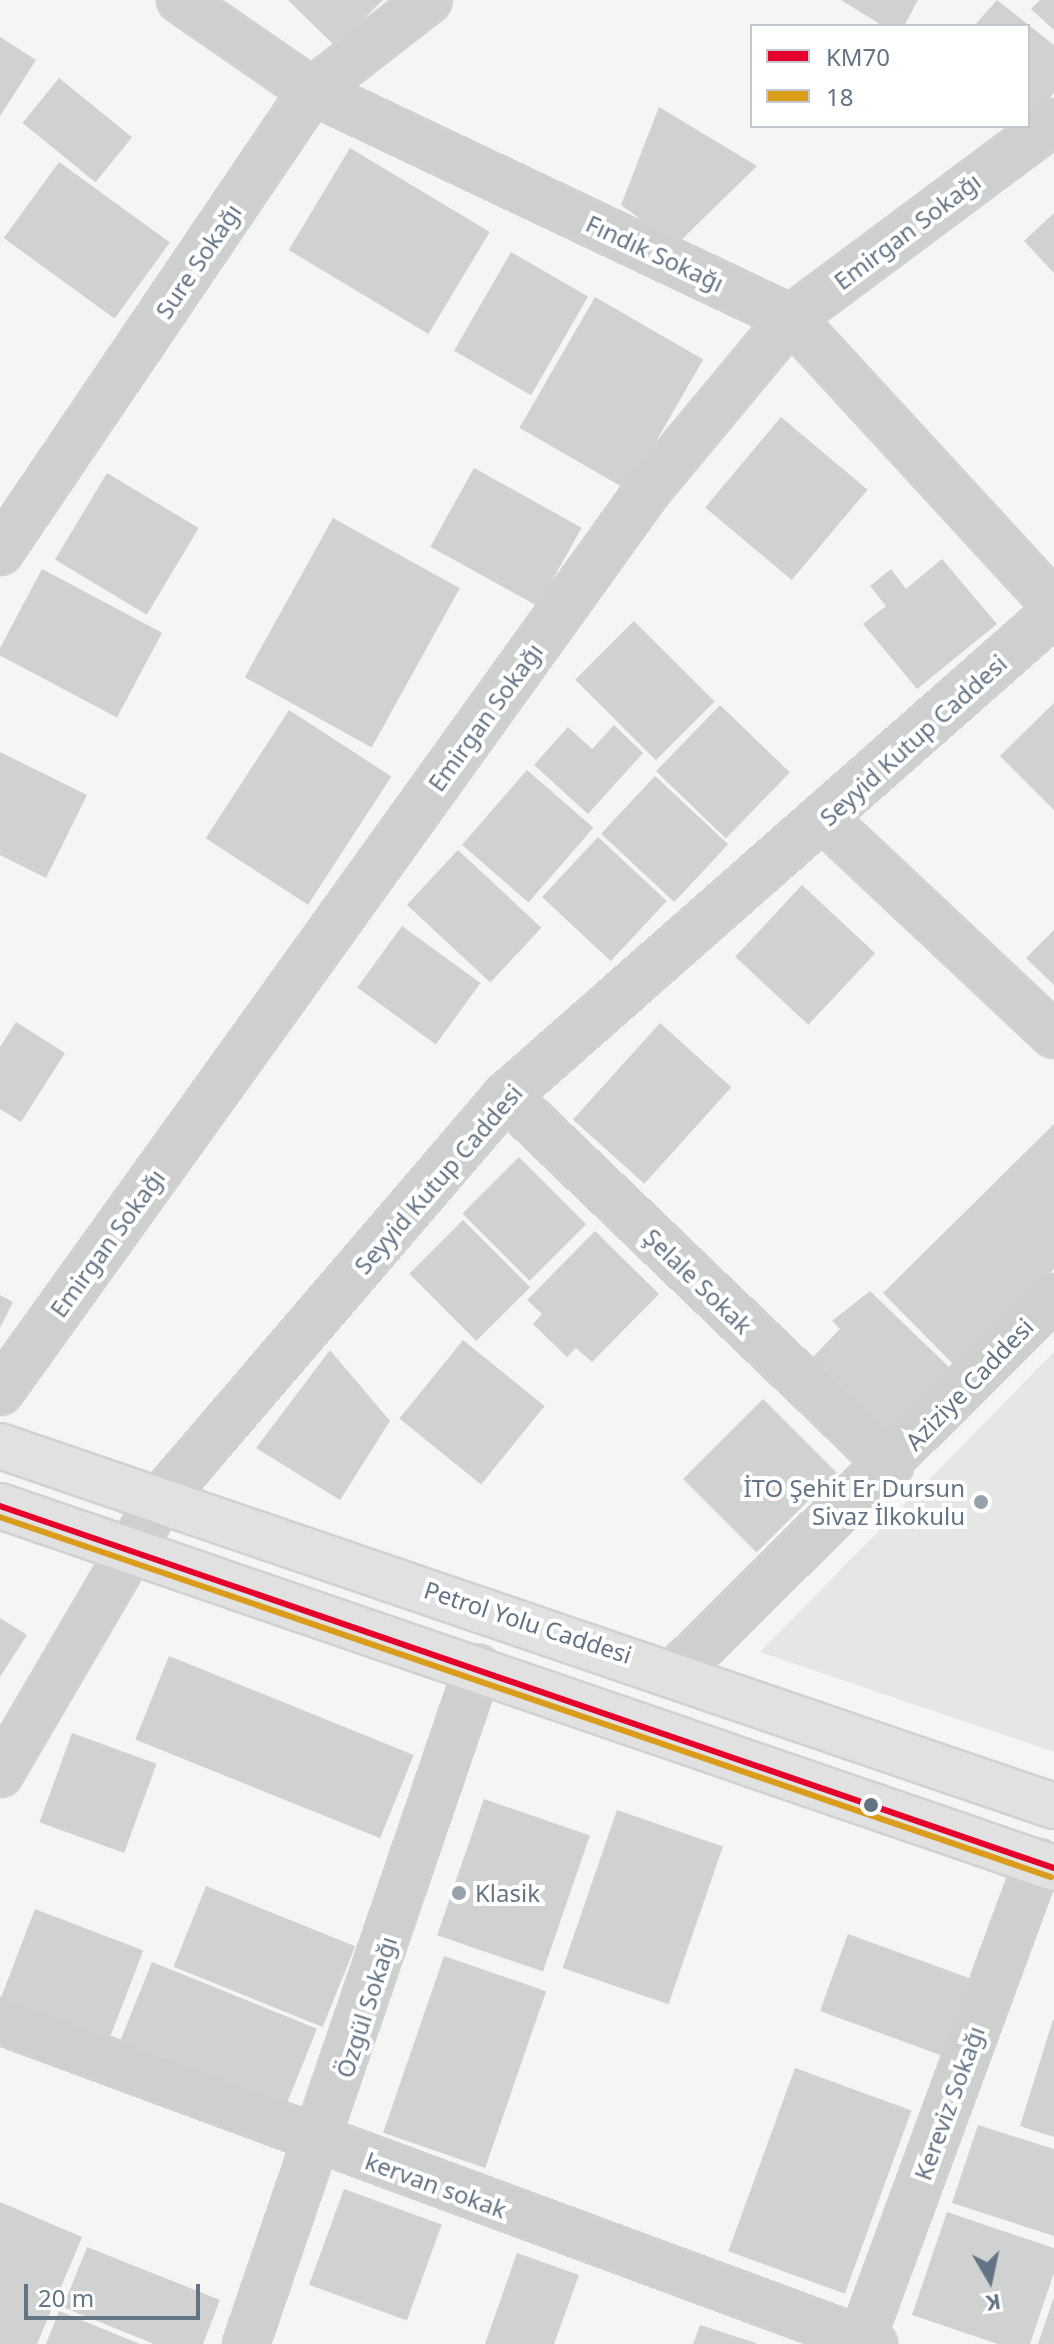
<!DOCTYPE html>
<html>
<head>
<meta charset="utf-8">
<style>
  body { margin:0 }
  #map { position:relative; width:1054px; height:2344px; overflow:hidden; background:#f5f5f3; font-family:"Noto Sans",sans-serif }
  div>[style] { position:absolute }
  .built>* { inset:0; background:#e5e7e6 }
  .building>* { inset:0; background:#d0d1d1; transform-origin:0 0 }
  .roads { filter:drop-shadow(2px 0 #d0d2d2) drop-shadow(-2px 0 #d0d2d2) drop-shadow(0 2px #d0d2d2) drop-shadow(0 -2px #d0d2d2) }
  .minor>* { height:44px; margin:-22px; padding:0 22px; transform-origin:22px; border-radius:22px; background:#ced0d0 }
  .major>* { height:44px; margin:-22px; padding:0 22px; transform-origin:22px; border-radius:22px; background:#e1e1e2 }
  .bus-1>* { height:6px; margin:-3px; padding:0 3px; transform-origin:3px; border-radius:3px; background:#e4002b }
  .bus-2>* { height:6px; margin:-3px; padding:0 3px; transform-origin:3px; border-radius:3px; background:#d99c1b }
  .dots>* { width:22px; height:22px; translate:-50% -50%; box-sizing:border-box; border:4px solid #fff; border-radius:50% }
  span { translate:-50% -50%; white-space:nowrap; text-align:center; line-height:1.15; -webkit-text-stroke:8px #fff; paint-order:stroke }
  .street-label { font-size:24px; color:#637485 }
  .poi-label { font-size:24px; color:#637485 }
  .right { translate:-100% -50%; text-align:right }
  .left { translate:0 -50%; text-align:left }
  .legend { position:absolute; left:750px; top:24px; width:280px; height:104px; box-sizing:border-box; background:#fff; border:2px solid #c1c7ce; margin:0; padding:10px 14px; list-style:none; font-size:24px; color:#637485 }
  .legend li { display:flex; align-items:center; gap:16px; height:40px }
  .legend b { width:40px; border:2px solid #c1c7ce }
  .north { position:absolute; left:950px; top:2240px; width:80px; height:80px; -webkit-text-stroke:6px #fff; paint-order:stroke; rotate:171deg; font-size:22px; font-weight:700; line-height:32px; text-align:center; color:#637485 }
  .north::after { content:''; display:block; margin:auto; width:28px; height:36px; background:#637485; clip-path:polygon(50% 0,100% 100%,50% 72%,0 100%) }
  .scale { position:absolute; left:24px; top:2284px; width:176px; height:36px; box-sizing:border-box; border:4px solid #637485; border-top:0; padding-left:10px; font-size:24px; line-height:28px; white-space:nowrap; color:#637485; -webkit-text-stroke:6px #fff; paint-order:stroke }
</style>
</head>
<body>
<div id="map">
  <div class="built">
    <div style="clip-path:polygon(1054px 1352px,1054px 1752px,760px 1652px)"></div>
  </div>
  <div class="building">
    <div style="clip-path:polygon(288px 0,383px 0,336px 47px)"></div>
    <div style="clip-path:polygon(841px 0,918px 0,904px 26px,883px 26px)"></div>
    <div style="clip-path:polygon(997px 0,1054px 45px,1054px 93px,1028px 122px,1028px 26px,974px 26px)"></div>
    <div style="clip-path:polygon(1040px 0,1054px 0,1054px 30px,1031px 9px)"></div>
    <div style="clip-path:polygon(0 37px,36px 60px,0 116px)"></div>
    <div style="left:59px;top:78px;width:94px;height:58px;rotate:39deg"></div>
    <div style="clip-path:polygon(659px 107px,757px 166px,676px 245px,621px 205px)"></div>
    <div style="left:350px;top:148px;width:163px;height:119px;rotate:31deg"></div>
    <div style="left:59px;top:162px;width:137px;height:94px;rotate:36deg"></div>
    <div style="clip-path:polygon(1054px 213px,1054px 273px,1024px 241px)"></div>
    <div style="left:511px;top:252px;width:89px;height:114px;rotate:30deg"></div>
    <div style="left:595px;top:297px;width:125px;height:151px;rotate:30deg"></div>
    <div style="left:781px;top:417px;width:113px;height:118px;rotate:40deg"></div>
    <div style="left:474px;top:468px;width:123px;height:90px;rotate:29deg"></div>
    <div style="left:107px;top:473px;width:107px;height:101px;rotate:31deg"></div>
    <div style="left:333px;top:518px;width:145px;height:182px;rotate:29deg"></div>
    <div style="clip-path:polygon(942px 559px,997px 624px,917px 689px,863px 624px,886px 606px,870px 586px,891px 569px,906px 589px)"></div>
    <div style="left:42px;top:569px;width:136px;height:96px;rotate:28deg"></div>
    <div style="left:634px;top:621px;width:114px;height:83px;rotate:45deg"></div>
    <div style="clip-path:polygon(1054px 703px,1054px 810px,1000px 756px)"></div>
    <div style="left:720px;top:705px;width:97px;height:92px;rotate:44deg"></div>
    <div style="left:289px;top:710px;width:122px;height:153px;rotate:33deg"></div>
    <div style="clip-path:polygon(614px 725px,643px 753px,588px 814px,534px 765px,568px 727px,592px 749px)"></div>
    <div style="clip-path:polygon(0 752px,87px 795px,46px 878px,0 855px)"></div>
    <div style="left:527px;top:770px;width:88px;height:99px;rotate:41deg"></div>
    <div style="left:655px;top:776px;width:100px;height:79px;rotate:43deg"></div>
    <div style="left:598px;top:837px;width:94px;height:82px;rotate:43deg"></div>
    <div style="left:458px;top:850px;width:114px;height:75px;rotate:43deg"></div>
    <div style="left:802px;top:885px;width:100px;height:98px;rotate:43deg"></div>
    <div style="left:402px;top:926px;width:97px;height:76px;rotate:36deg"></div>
    <div style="clip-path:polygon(1054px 930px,1054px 985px,1026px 958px)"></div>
    <div style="clip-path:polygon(16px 1022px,65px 1053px,21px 1122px,0 1109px,0 1047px)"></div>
    <div style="left:660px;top:1023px;width:96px;height:130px;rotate:42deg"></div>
    <div style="clip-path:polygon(1054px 1124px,1054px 1269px,955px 1366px,883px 1293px)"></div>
    <div style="left:519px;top:1157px;width:95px;height:80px;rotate:45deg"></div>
    <div style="left:463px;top:1220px;width:95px;height:76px;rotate:45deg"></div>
    <div style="clip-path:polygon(595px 1231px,659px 1294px,592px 1362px,576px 1348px,567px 1357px,533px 1324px,542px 1314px,527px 1300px)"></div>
    <div style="clip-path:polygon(870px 1291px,950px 1368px,889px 1430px,813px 1357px,840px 1329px,832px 1321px)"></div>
    <div style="clip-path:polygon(0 1295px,13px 1302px,0 1328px)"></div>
    <div style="left:463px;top:1340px;width:105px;height:101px;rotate:39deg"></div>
    <div style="clip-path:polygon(330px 1350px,390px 1421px,340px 1500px,256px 1448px)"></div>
    <div style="left:763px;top:1399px;width:104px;height:113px;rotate:45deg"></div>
    <div style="clip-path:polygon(0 1618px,27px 1635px,0 1677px)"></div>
    <div style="left:169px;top:1656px;width:264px;height:90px;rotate:22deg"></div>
    <div style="left:72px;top:1733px;width:90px;height:95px;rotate:20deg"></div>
    <div style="left:484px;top:1799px;width:112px;height:144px;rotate:19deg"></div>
    <div style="left:617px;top:1810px;width:112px;height:167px;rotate:19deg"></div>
    <div style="left:206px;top:1886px;width:161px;height:87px;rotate:22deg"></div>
    <div style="left:35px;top:1909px;width:116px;height:97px;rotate:21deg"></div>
    <div style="left:848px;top:1934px;width:134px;height:82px;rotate:20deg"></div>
    <div style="left:444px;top:1956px;width:108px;height:187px;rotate:19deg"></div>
    <div style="left:152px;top:1962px;width:178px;height:91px;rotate:22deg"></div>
    <div style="clip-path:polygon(1053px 2020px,1054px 2020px,1054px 2137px,1020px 2126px)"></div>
    <div style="left:795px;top:2068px;width:124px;height:195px;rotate:20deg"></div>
    <div style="clip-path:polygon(978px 2125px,1054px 2149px,1054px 2236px,952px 2203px)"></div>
    <div style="left:344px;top:2189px;width:104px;height:102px;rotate:20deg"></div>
    <div style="clip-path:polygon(0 2202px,82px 2237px,37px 2344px,0 2344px)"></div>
    <div style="clip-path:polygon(947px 2212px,1054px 2248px,1054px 2273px,1030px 2344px,998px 2344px,912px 2315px)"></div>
    <div style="clip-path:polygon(87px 2247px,220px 2300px,203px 2344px,154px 2344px,63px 2307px)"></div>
    <div style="clip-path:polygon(517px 2253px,579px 2275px,554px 2344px,485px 2344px)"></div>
    <div style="clip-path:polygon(1054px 2297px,1054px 2344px,1038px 2344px)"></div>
    <div style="clip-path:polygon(59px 2311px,140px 2344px,46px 2344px)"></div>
    <div style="clip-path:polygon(700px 2325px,756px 2343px,756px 2344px,693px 2344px)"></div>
  </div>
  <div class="roads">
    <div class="minor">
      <div style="left:180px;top:0;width:160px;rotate:34.6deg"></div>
      <div style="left:312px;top:91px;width:530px;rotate:25.36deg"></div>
      <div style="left:791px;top:318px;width:389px;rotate:47.4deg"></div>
      <div style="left:0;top:552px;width:557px;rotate:-55.91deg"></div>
      <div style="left:312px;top:91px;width:148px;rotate:-37.9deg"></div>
      <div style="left:825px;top:820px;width:314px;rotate:43.2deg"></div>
      <div style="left:506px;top:1096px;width:533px;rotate:43.86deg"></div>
      <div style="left:0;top:1392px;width:1111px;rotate:-54.31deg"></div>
      <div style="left:648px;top:490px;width:224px;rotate:-50.3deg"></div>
      <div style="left:791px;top:318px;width:328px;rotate:-36.7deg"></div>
      <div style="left:677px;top:1671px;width:531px;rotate:-44.77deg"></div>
      <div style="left:0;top:1774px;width:317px;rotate:-59.7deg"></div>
      <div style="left:160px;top:1500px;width:532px;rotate:-49.42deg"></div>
      <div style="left:506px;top:1096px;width:730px;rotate:-41.39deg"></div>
      <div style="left:0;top:2021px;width:932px;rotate:20.28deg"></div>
      <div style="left:246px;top:2344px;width:715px;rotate:-71.06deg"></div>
      <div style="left:860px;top:2344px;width:514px;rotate:-69.73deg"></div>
    </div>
    <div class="major">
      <div style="left:0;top:1446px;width:1114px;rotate:18.86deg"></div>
      <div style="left:0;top:1506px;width:1114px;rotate:18.96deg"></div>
    </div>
  </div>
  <div class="bus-1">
    <div style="left:0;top:1506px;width:1114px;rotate:18.96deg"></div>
  </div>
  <div class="bus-2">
    <div style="left:0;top:1517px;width:1111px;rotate:18.91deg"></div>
  </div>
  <div class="dots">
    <div style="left:981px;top:1502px;background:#96a1ac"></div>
    <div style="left:871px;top:1805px;background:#637485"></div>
    <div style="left:459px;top:1893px;background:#96a1ac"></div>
  </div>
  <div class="street-label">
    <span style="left:907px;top:231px;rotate:-37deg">Emirgan Sokağı</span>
    <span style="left:655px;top:253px;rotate:25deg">Fındık Sokağı</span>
    <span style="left:198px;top:261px;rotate:-56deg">Sure Sokağı</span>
    <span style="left:485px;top:717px;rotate:-54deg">Emirgan Sokağı</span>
    <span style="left:913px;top:740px;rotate:-42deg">Seyyid Kutup Caddesi</span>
    <span style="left:438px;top:1179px;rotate:-49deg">Seyyid Kutup Caddesi</span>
    <span style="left:107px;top:1243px;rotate:-54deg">Emirgan Sokağı</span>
    <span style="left:698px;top:1281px;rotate:44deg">Şelale Sokak</span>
    <span style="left:969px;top:1384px;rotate:-46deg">Aziziye Caddesi</span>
    <span style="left:528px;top:1622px;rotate:18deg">Petrol Yolu Caddesi</span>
    <span style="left:366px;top:2007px;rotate:-72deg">Özgül Sokağı</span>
    <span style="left:949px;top:2103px;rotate:-70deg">Kereviz Sokağı</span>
    <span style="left:436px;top:2185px;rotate:20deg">kervan sokak</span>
  </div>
  <div class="poi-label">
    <span class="right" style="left:965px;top:1502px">İTO Şehit Er Dursun<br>Sivaz İlkokulu</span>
    <span class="left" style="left:475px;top:1893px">Klasik</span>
  </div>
  <ul class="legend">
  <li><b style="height:10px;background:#e4002b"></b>KM70</li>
  <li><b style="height:10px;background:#d99c1b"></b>18</li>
  </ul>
  <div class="north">K</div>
  <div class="scale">20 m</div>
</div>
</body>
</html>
